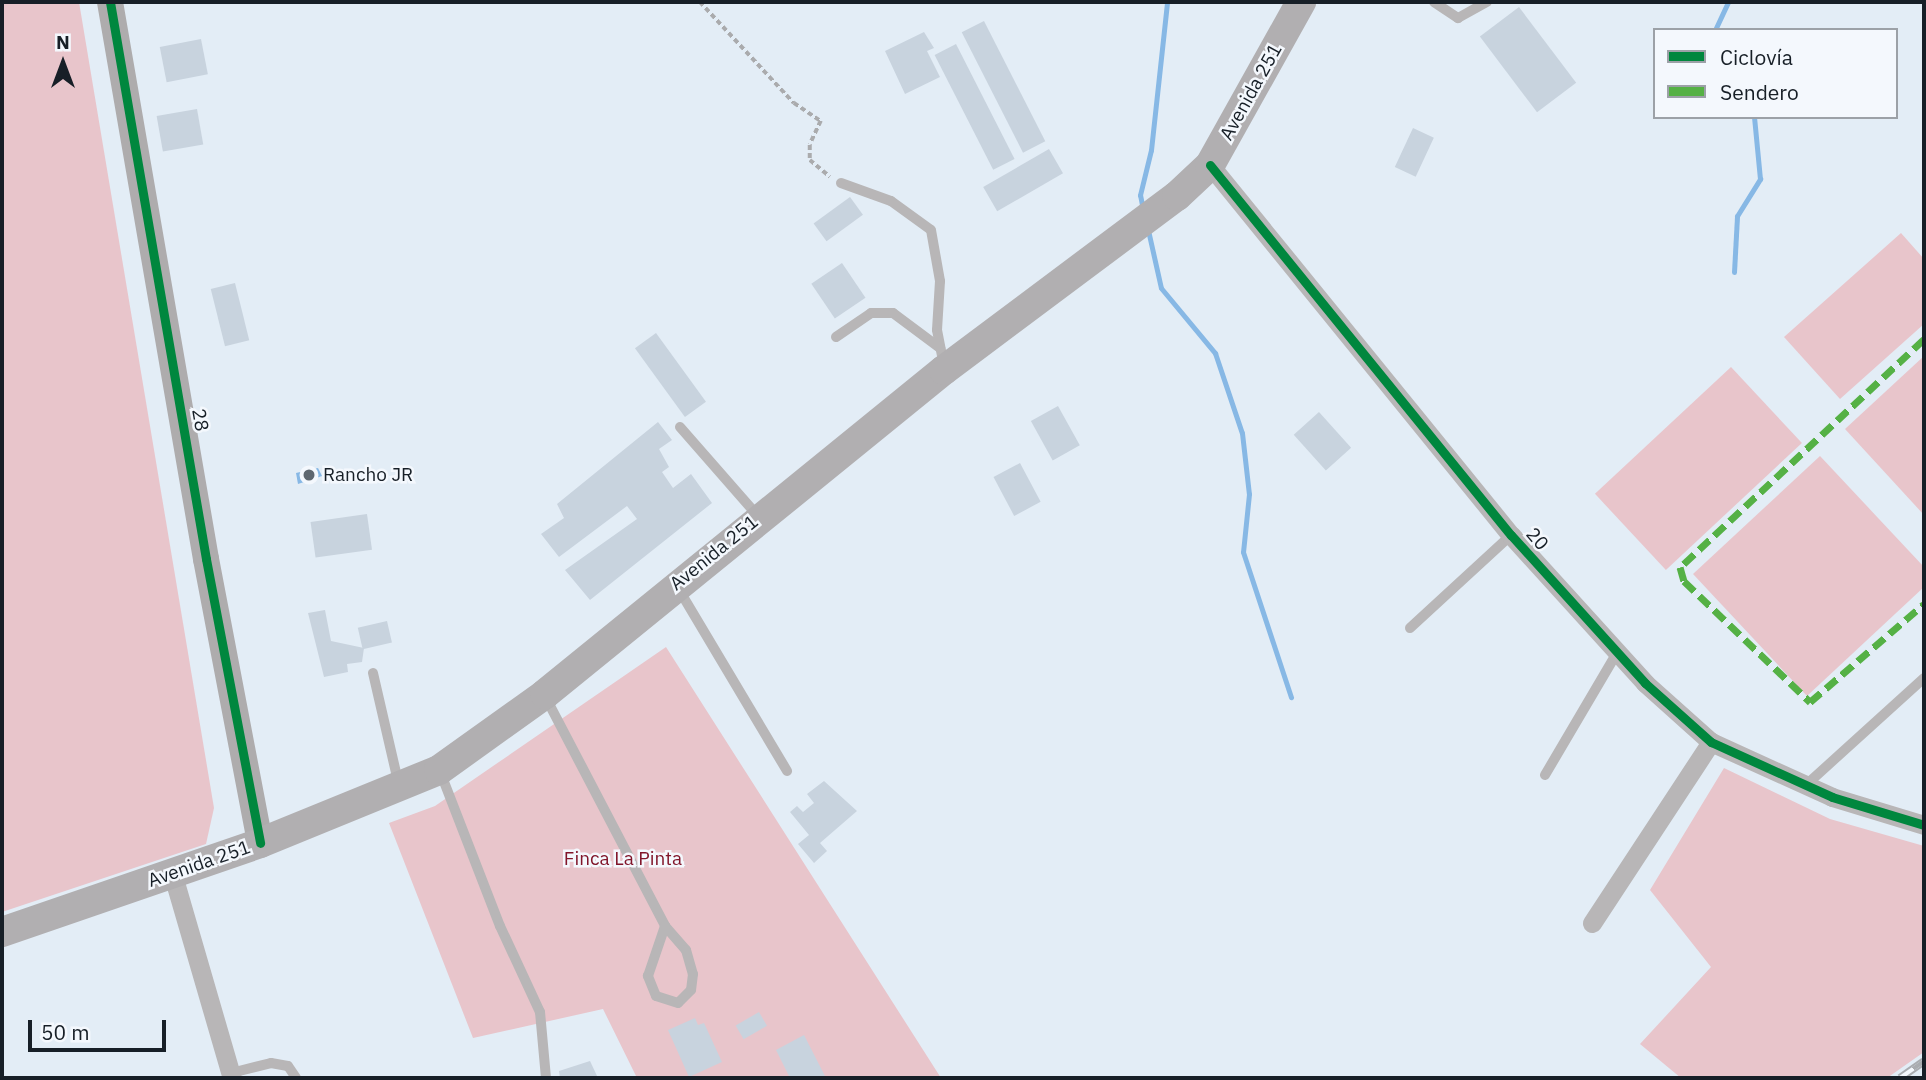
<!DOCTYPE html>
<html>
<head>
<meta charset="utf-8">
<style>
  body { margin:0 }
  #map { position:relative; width:1926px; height:1080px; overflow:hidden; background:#e3edf6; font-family:"IBM Plex Sans",sans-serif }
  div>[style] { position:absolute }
  .green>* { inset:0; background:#e8c5cb; transform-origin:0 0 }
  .water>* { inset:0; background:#87b8e5 }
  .stream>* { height:5px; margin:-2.5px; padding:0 2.5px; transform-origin:2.5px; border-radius:2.5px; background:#87b8e5 }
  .building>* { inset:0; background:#c8d3de; transform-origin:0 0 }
  .path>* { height:3.5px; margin-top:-1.75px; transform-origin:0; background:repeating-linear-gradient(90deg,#aaabad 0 5px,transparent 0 8.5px) }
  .lane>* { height:10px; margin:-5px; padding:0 5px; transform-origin:5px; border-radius:5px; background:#b8b6b7 }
  .street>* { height:19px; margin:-9.5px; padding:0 9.5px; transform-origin:9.5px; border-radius:9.5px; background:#b8b6b7 }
  .secondary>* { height:26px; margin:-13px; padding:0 13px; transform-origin:13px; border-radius:13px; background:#aeacad }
  .primary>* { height:30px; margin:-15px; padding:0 15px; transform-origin:15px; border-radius:15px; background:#b1afb1 }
  .rail>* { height:8px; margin-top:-4px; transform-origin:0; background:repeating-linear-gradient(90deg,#f4f8fd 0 16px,#a9acb0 0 32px); box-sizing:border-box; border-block:2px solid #a9acb0 }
  .quiet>* { height:7px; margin-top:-3.5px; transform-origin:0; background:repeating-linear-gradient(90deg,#55b145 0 14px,transparent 0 21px) }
  .cycleway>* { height:9px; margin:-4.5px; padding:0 4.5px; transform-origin:4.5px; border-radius:4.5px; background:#00873e }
  .dots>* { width:19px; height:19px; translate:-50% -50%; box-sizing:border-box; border:4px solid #f4f8fd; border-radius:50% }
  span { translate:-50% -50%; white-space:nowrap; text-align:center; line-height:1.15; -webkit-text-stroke:5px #f4f8fd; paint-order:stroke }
  .street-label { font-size:19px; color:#171f27 }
  .poi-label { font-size:19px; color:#171f27 }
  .left { translate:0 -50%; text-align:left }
  .park-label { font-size:19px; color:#81152a }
  .frame { position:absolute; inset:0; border:4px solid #171f27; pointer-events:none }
  .legend { position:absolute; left:1653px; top:28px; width:245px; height:91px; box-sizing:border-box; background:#f4f8fd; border:2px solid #9ca1a7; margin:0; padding:9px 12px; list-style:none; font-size:21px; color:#171f27 }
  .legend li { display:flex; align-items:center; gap:14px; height:35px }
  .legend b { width:35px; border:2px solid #9ca1a7 }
  .north { position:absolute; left:28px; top:28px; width:70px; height:70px; -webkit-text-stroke:5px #f4f8fd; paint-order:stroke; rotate:0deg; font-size:19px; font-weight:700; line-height:28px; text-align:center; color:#171f27 }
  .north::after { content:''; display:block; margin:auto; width:24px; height:32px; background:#171f27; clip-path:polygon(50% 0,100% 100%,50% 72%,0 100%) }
  .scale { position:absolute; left:28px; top:1020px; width:138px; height:32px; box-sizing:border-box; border:4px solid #171f27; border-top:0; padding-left:9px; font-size:21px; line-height:24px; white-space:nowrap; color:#171f27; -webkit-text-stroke:5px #f4f8fd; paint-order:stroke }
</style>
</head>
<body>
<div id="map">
  <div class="green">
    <div style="clip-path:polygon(2px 2px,79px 2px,214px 808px,206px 844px,2px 912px)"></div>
    <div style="clip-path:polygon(1901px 233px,1924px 259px,1924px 324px,1840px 399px,1784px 337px)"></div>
    <div style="clip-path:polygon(1924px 356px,1924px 515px,1845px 429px)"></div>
    <div style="left:1731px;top:367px;width:104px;height:186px;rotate:47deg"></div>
    <div style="clip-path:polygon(1820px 456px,1924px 567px,1924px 587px,1807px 696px,1693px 574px)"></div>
    <div style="clip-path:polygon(666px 647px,941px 1078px,637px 1078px,603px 1009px,473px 1038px,389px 823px,435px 806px)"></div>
    <div style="clip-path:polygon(1724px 768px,1830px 819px,1924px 846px,1924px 1052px,1887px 1078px,1681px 1078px,1640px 1044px,1711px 967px,1650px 890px)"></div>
  </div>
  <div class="water">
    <div style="clip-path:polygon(318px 468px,322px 476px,298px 484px,296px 473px)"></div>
  </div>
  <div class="stream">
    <div style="left:1715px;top:30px;width:31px;rotate:-65deg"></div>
    <div style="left:1143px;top:210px;width:15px;rotate:-101deg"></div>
    <div style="left:1140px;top:195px;width:46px;rotate:-76.3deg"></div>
    <div style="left:1151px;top:150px;width:149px;rotate:-83.8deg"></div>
    <div style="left:1148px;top:230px;width:59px;rotate:77.4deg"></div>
    <div style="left:1161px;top:288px;width:85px;rotate:50.3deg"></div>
    <div style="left:1215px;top:353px;width:84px;rotate:71.4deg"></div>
    <div style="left:1242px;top:433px;width:61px;rotate:83.5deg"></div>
    <div style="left:1249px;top:494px;width:58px;rotate:95.9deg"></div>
    <div style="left:1243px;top:552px;width:153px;rotate:71.7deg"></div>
    <div style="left:1734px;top:272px;width:56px;rotate:-86.9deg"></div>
    <div style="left:1737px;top:216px;width:44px;rotate:-58.1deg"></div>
    <div style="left:1760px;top:179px;width:62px;rotate:-95.5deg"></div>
  </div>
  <div class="building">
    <div style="left:1519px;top:7px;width:95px;height:49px;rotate:53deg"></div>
    <div style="left:984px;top:21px;width:135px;height:25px;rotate:63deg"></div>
    <div style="clip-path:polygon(924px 32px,934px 48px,927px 51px,940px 77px,905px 94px,885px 51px)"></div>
    <div style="left:201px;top:39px;width:36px;height:42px;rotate:79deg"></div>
    <div style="left:956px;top:44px;width:129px;height:24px;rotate:63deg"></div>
    <div style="left:197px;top:109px;width:36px;height:41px;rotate:80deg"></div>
    <div style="left:1413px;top:128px;width:23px;height:43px;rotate:25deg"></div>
    <div style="left:1049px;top:149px;width:28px;height:76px;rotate:60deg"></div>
    <div style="left:850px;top:197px;width:22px;height:45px;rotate:54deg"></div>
    <div style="left:842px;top:263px;width:42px;height:37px;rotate:56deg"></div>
    <div style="left:235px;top:283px;width:59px;height:25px;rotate:76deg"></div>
    <div style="left:656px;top:333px;width:85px;height:26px;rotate:54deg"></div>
    <div style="left:1058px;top:406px;width:45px;height:31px;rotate:61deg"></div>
    <div style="left:1319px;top:412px;width:48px;height:34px;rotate:48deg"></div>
    <div style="clip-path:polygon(658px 422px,672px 440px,659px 449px,669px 467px,662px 472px,673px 488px,691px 474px,712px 503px,590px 600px,565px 570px,637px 519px,627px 506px,559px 557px,541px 534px,564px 518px,557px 504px)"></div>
    <div style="left:1020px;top:463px;width:44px;height:30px;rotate:62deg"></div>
    <div style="left:367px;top:514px;width:36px;height:57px;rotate:82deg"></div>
    <div style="clip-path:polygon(325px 610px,331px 641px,364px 648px,362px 662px,347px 664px,348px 672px,324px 677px,308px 613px)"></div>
    <div style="left:387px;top:621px;width:22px;height:30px;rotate:77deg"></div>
    <div style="clip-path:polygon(824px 781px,857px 811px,820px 843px,827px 851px,814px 863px,798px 844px,809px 835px,790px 812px,797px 806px,803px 812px,814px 803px,807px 794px)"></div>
    <div style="left:759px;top:1012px;width:16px;height:27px;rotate:60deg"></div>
    <div style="clip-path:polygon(695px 1018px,698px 1025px,704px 1023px,722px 1062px,689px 1077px,668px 1030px)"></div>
    <div style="clip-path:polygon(804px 1035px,826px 1078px,790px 1078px,776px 1050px)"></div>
    <div style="clip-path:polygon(590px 1061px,598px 1078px,560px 1078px,559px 1071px)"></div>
  </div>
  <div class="path">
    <div style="left:700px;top:2px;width:138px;rotate:47.1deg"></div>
    <div style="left:794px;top:103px;width:32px;rotate:34deg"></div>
    <div style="left:821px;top:121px;width:26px;rotate:115deg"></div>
    <div style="left:810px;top:145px;width:15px;rotate:90deg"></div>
    <div style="left:810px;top:160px;width:26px;rotate:40deg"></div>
  </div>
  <div class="lane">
    <div style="left:1434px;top:2px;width:29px;rotate:34deg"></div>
    <div style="left:1458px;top:18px;width:33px;rotate:-29deg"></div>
    <div style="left:841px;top:183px;width:53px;rotate:19.8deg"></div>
    <div style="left:891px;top:201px;width:49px;rotate:35.9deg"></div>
    <div style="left:931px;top:230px;width:52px;rotate:80deg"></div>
    <div style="left:940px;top:281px;width:49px;rotate:93.5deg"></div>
    <div style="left:937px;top:330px;width:37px;rotate:79deg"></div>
    <div style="left:836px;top:337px;width:42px;rotate:-34.4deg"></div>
    <div style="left:871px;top:313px;width:22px"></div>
    <div style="left:893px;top:313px;width:59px;rotate:36.7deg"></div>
    <div style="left:680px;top:427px;width:118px;rotate:48.8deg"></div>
    <div style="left:678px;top:588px;width:213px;rotate:59.2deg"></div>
    <div style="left:1410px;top:628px;width:137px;rotate:-42.6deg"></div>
    <div style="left:373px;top:673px;width:111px;rotate:77deg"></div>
    <div style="left:546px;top:698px;width:257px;rotate:62.4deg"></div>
    <div style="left:665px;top:926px;width:32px;rotate:49deg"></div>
    <div style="left:686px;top:950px;width:25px;rotate:74deg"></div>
    <div style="left:693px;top:974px;width:16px;rotate:97deg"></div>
    <div style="left:691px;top:990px;width:18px;rotate:135deg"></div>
    <div style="left:678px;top:1003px;width:23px;rotate:-162deg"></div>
    <div style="left:656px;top:996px;width:22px;rotate:-112deg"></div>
    <div style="left:648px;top:976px;width:53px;rotate:-71.2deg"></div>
    <div style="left:441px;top:774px;width:163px;rotate:68.8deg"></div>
    <div style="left:500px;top:926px;width:95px;rotate:65.1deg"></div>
    <div style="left:540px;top:1012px;width:66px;rotate:84.8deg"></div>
    <div style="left:1545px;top:775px;width:142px;rotate:-59.5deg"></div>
    <div style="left:1806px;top:785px;width:159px;rotate:-42.2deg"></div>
    <div style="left:231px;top:1073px;width:41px;rotate:-14deg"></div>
    <div style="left:271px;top:1063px;width:17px;rotate:10deg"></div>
    <div style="left:288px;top:1066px;width:14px;rotate:56deg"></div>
  </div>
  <div class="street">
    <div style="left:1210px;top:165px;width:477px;rotate:50.9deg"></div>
    <div style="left:1511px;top:535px;width:200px;rotate:47.8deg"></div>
    <div style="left:1645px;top:683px;width:89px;rotate:41.8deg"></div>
    <div style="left:1711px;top:742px;width:133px;rotate:24.4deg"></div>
    <div style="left:1832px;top:797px;width:96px;rotate:16.9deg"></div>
    <div style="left:172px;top:872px;width:215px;rotate:73.8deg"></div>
    <div style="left:1592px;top:923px;width:217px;rotate:-56.7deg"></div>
  </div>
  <div class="secondary">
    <div style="left:110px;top:2px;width:565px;rotate:80.22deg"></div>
    <div style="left:206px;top:559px;width:289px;rotate:79.2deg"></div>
  </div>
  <div class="primary">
    <div style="left:2px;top:932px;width:273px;rotate:-19deg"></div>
    <div style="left:260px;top:843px;width:193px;rotate:-22.2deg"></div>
    <div style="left:439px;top:770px;width:130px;rotate:-35.6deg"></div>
    <div style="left:545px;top:694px;width:514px;rotate:-39.08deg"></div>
    <div style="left:944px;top:370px;width:291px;rotate:-36.8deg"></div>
    <div style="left:1177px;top:196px;width:45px;rotate:-43.2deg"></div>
    <div style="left:1210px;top:165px;width:187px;rotate:-60.8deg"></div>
  </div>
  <div class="rail">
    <div style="left:1900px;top:1078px;width:29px;rotate:-35deg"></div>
  </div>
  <div class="quiet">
    <div style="left:1924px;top:339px;width:334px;rotate:136.9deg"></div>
    <div style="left:1680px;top:567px;width:15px;rotate:74deg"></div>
    <div style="left:1684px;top:581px;width:175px;rotate:43.8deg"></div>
    <div style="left:1810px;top:702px;width:150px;rotate:-40.7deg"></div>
  </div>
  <div class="cycleway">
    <div style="left:110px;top:2px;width:565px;rotate:80.22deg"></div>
    <div style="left:206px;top:559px;width:289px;rotate:79.2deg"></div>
    <div style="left:1210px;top:165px;width:477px;rotate:50.9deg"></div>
    <div style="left:1511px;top:535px;width:200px;rotate:47.8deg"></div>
    <div style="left:1645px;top:683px;width:89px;rotate:41.8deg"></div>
    <div style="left:1711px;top:742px;width:133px;rotate:24.4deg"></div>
    <div style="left:1832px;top:797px;width:96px;rotate:16.9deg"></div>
  </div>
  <div class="dots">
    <div style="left:309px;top:475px;background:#5e676f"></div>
  </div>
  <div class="street-label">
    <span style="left:1251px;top:92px;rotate:-61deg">Avenida 251</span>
    <span style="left:200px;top:420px;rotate:80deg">28</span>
    <span style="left:1537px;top:539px;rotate:49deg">20</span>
    <span style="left:714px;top:553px;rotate:-39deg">Avenida 251</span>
    <span style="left:199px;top:864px;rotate:-19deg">Avenida 251</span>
  </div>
  <div class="poi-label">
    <span class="left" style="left:323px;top:475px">Rancho JR</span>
  </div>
  <div class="park-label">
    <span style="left:623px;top:859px">Finca La Pinta</span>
  </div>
  <div class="frame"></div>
  <ul class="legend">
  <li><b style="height:9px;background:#00873e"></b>Ciclovía</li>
  <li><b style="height:9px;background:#55b145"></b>Sendero</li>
  </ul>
  <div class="north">N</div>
  <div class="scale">50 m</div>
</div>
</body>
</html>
